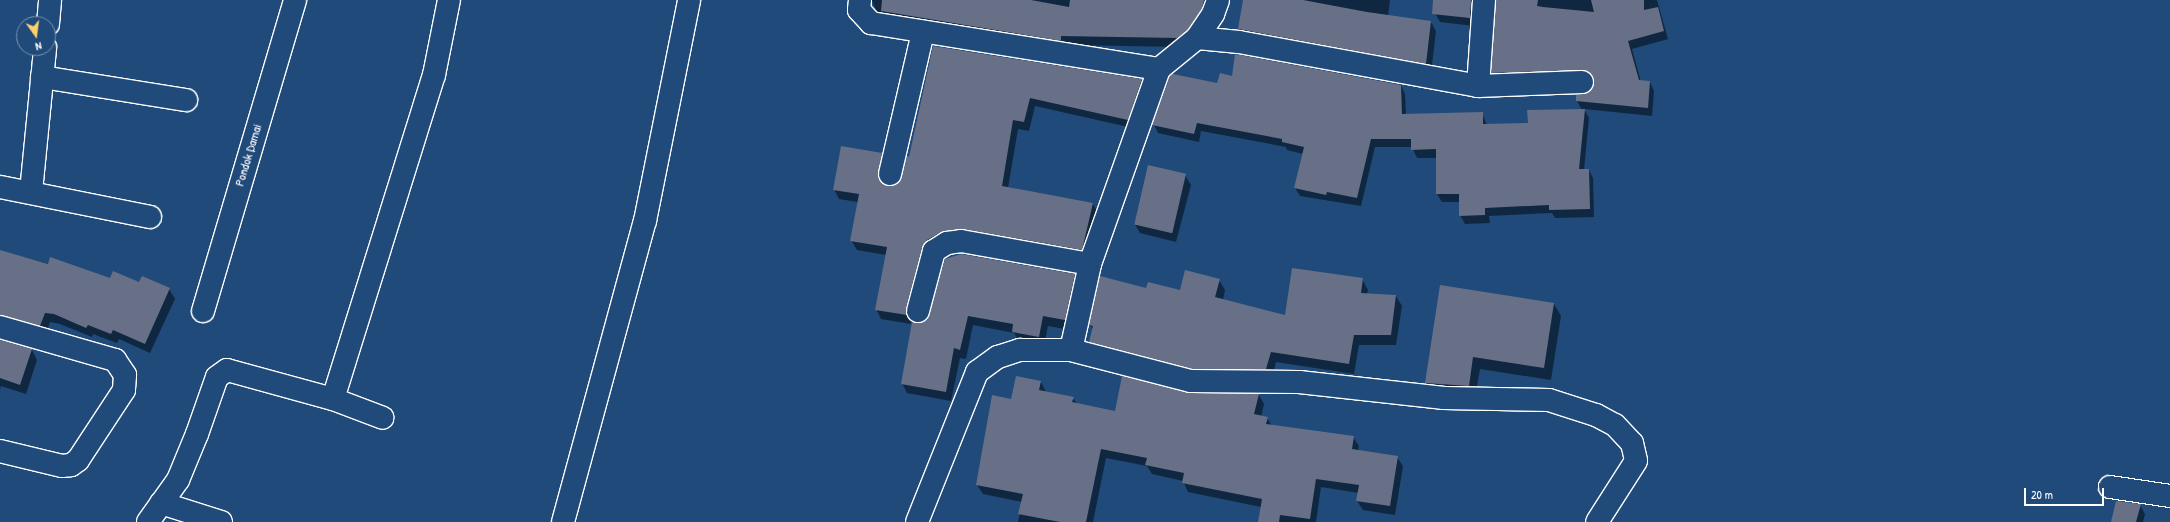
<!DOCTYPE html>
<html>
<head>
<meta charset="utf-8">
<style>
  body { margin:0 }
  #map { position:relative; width:2170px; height:522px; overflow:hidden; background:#1f4a7a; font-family:"Patrick Hand",sans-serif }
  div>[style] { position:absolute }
  .shadow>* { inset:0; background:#0007 }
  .building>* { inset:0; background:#677087; transform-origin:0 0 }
  .roads { filter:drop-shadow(1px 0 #fff) drop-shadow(-1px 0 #fff) drop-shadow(0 1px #fff) drop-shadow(0 -1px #fff) }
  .minor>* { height:22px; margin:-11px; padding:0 11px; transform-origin:11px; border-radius:11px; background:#1f4a7a }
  span { translate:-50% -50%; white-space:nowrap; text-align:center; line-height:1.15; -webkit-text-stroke:3px #1f4a7a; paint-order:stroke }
  .street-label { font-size:13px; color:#fff }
  .north { position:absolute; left:16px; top:16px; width:40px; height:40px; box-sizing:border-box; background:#1f4a7a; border:1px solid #7992af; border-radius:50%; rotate:166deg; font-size:11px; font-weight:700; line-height:16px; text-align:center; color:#fff }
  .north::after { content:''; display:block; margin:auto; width:14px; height:18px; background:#ffd166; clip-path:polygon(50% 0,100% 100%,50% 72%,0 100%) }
  .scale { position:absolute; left:2024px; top:488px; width:80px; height:18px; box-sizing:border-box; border:2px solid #fff; border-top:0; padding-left:5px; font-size:12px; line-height:14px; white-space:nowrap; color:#fff; -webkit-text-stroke:3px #1f4a7a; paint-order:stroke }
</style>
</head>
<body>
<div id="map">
  <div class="shadow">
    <div style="clip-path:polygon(872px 0,1210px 0,1182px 47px,1066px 45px,878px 15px)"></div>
    <div style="clip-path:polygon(1244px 0,1390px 0,1388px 16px,1431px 22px,1436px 31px,1431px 73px,1245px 39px,1239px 29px)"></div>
    <div style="clip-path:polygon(1437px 0,1480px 0,1474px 26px,1440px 22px,1435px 13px)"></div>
    <div style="clip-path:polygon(1497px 0,1657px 0,1668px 39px,1632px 49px,1641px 82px,1650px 82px,1654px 91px,1652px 116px,1584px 109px,1589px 118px,1584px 170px,1589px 170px,1593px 178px,1594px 217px,1555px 218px,1552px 213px,1489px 216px,1490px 223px,1465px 224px,1460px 215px,1460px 202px,1442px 202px,1437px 194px,1437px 158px,1417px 158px,1412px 147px,1375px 147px,1361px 206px,1300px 196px,1295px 188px,1303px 154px,1287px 150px,1286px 147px,1201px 131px,1199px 142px,1158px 133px,1154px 125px,1232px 77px,1401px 85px,1405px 94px,1406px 115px,1482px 113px,1487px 125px,1529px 124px,1582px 110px,1577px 101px,1594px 88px,1593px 79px,1497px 81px,1492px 73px)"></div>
    <div style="clip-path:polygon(933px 47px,1142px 80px,1147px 89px,1133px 128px,1035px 106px,1029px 131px,1018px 129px,1008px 188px,1093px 204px,1098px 213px,1087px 259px,946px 241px,911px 318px,911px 324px,881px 319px,876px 309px,886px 255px,857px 250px,851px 240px,858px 202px,839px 199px,834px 189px,881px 154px,887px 164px,884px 184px,887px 187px,900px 184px,910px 158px)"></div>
    <div style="clip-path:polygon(1185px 175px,1191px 185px,1176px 242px,1140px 233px,1134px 223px)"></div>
    <div style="clip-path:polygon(0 251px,110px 280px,169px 289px,175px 299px,150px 353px,119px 339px,117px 343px,93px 334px,92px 337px,60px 324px,50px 322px,46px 335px,0 327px)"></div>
    <div style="clip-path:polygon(1074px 275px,1080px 285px,1070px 330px,1048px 326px,1044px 346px,1019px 341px,1014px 333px,973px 325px,966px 359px,960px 358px,951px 401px,907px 393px,902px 383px,922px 324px,931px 315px)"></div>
    <div style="clip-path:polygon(1362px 279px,1368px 290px,1367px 294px,1396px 296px,1402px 306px,1396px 345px,1359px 345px,1354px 374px,1276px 362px,1272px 379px,1199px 378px,1096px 352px,1090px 342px,1093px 329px,1090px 325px,1147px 289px,1180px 292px,1219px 280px,1225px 290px,1223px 300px,1285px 316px)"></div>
    <div style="clip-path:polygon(1441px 286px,1554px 304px,1561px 316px,1551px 380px,1480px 369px,1475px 398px,1433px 395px,1426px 383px)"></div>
    <div style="clip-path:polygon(0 340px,32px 350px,37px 360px,26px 394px,1px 386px,0 389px)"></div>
    <div style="clip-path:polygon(1041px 382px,1046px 392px,1073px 398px,1077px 404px,1116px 412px,1191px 394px,1259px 395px,1264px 404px,1261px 417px,1267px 418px,1272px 426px,1353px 437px,1359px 446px,1358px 451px,1397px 457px,1403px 466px,1395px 515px,1363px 510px,1357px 501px,1359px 493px,1321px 487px,1316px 522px,1259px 522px,1261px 507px,1188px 492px,1183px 481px,1152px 474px,1147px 466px,1106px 458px,1093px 522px,1018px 522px,1022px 502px,983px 494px,977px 485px,1012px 400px)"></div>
    <div style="clip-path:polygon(2140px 505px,2145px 514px,2143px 522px,2111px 522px)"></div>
  </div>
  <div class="building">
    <div style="clip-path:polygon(882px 0,1031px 0,1069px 7px,1070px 0,1204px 0,1202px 9px,1188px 30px,1177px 38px,1061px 36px,1061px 41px,881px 11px)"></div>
    <div style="clip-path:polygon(1243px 0,1303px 0,1367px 12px,1431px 21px,1426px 64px,1238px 29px)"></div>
    <div style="clip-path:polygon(1433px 0,1471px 0,1470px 18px,1432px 14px)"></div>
    <div style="clip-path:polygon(1496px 0,1538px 0,1537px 6px,1543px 7px,1594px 12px,1591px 0,1644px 0,1644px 10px,1658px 7px,1664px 31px,1628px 41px,1639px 80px,1650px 81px,1648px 108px,1576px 101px,1576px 95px,1589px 92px,1594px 82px,1592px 75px,1582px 70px,1491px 73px)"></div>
    <div style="clip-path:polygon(933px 46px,1142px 79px,1128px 120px,1030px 98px,1024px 122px,1013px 120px,1002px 186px,1093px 203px,1082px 250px,963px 229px,941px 232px,927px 240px,922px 248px,906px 308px,907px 315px,875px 310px,887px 247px,850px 241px,859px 194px,833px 190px,841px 146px,882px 153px,878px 178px,888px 186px,899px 182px,907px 156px,909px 157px)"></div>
    <div style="clip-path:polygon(1235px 54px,1401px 85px,1402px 114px,1483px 112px,1483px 124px,1528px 123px,1527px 110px,1585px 109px,1579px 169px,1589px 169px,1590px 209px,1549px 210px,1549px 205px,1485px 208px,1485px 215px,1459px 216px,1459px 194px,1436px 194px,1436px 149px,1411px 150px,1411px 139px,1371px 139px,1357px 198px,1327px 192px,1326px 195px,1294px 188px,1304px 147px,1282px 142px,1282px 139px,1197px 123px,1194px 134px,1152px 125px,1170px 76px,1173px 74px,1217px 83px,1220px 73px,1232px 76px)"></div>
    <div style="left:1148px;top:165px;width:39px;height:61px;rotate:13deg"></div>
    <div style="clip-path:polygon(0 250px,48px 264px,50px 257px,110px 278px,113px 271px,139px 282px,142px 276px,170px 288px,145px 344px,113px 330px,111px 334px,88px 325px,86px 328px,54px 314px,45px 313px,40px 326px,0 315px)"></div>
    <div style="clip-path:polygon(961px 254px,1075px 274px,1065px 320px,1043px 316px,1039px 337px,1012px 332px,1013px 324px,968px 316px,960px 350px,954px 348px,946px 392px,901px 384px,912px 322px,921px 323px,927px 320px,945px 259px)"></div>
    <div style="clip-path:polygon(1292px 268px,1363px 278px,1361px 293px,1396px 295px,1391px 335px,1354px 335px,1349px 364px,1271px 352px,1266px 369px,1193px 369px,1089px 342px,1093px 326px,1089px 325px,1100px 276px,1146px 288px,1148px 282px,1180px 290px,1185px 270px,1220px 279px,1215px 297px,1285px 315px)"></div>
    <div style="clip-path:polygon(1440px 285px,1554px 303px,1544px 368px,1473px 357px,1469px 386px,1425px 383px)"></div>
    <div style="clip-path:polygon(0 340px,32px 349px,20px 385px,0 378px)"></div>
    <div style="clip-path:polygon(1016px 376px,1041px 381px,1039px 390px,1074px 397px,1072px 402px,1115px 411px,1122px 376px,1191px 393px,1259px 394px,1254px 414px,1268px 417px,1266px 424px,1354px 436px,1352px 449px,1398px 456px,1390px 506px,1356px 501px,1359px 485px,1316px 479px,1310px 519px,1280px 515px,1279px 522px,1258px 522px,1262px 499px,1182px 483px,1184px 473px,1145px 465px,1147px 458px,1101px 449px,1086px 522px,1060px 522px,1018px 514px,1023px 494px,976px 485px,992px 395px,1011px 399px)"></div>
    <div style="clip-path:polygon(2116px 501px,2141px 504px,2136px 522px,2111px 522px)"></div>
  </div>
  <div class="roads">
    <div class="minor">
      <div style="left:860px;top:0;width:10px;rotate:96deg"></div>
      <div style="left:859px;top:10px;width:18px;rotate:47deg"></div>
      <div style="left:871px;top:23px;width:292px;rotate:9.1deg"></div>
      <div style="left:48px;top:24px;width:24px;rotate:-85deg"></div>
      <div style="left:1197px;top:38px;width:42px;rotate:5.4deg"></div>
      <div style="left:1239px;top:42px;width:243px;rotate:10.4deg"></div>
      <div style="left:1478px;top:86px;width:104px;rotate:-2.2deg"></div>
      <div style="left:42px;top:77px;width:146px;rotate:9.1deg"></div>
      <div style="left:1478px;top:86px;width:86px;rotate:-86deg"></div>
      <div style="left:890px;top:174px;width:146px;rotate:-76.9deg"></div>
      <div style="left:0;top:187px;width:153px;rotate:11.3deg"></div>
      <div style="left:31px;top:192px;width:145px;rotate:-84.4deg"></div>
      <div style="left:203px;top:311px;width:324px;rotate:-73.5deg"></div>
      <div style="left:918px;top:311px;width:62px;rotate:-75.1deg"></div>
      <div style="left:934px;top:251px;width:15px;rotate:-32deg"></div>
      <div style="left:947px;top:243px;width:14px;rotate:-8deg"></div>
      <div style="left:961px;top:241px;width:131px;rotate:10.1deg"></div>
      <div style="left:0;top:327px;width:120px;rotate:16deg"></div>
      <div style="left:115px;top:360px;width:18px;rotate:56deg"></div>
      <div style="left:125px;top:375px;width:15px;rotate:94deg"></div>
      <div style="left:124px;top:390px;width:84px;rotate:123.3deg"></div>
      <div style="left:78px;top:460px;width:9px;rotate:144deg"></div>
      <div style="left:71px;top:465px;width:9px;rotate:174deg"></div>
      <div style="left:62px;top:466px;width:64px;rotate:-166.4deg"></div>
      <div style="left:1071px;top:350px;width:88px;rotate:-77.5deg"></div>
      <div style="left:1090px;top:264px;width:207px;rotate:-70.5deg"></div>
      <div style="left:1159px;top:69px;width:49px;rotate:-39.2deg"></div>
      <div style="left:1197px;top:38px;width:29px;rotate:-56deg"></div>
      <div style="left:1213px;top:14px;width:15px;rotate:-70deg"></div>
      <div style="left:333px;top:399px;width:339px;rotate:-72.7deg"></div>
      <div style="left:434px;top:75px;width:76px;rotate:-78.7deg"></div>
      <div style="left:2110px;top:487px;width:61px;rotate:8.5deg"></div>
      <div style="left:161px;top:503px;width:63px;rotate:17.6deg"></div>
      <div style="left:148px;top:522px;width:52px;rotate:-54.5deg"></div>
      <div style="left:178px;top:480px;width:50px;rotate:-67.6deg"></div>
      <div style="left:197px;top:434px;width:60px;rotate:-70.7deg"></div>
      <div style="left:217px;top:377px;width:12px;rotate:-35deg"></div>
      <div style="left:227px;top:370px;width:110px;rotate:15.3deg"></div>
      <div style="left:333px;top:399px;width:53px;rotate:20.8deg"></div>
      <div style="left:563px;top:522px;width:312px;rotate:-74.8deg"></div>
      <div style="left:645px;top:221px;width:225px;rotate:-78.7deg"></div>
      <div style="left:917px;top:522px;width:162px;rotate:-68.2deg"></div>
      <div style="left:977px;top:372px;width:26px;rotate:-36deg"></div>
      <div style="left:998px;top:357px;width:23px;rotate:-18deg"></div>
      <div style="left:1020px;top:350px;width:51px"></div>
      <div style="left:1071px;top:350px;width:124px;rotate:14.5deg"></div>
      <div style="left:1191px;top:381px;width:108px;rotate:0.5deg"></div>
      <div style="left:1299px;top:382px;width:146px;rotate:6.3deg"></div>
      <div style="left:1444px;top:398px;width:105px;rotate:1.1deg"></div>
      <div style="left:1549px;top:400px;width:49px;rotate:17.7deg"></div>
      <div style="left:1596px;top:415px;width:21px;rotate:28deg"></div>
      <div style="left:1615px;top:425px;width:25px;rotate:47deg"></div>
      <div style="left:1632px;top:443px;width:18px;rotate:77deg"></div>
      <div style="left:1636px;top:461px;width:72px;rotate:122.6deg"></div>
    </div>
  </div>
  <div class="street-label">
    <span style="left:248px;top:155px;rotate:-73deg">Pondok Damai</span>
  </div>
  <div class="north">N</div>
  <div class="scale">20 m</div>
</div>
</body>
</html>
